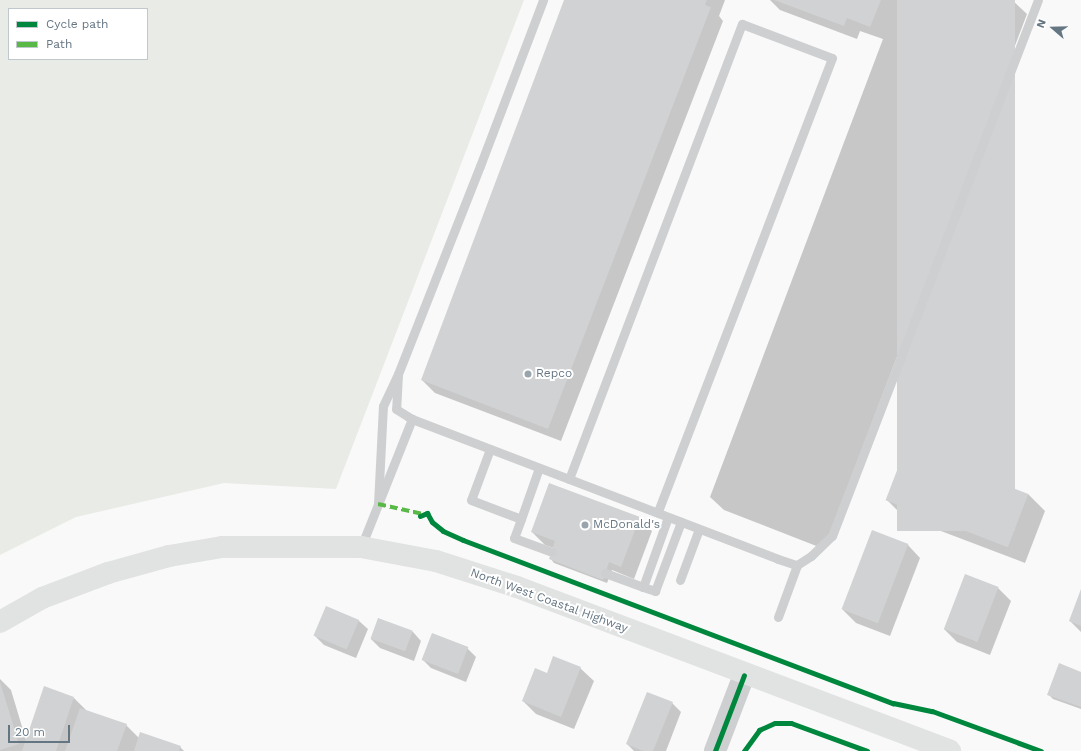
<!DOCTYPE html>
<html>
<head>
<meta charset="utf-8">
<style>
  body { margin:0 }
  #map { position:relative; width:1081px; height:751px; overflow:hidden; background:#f9f9f9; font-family:"Work Sans",sans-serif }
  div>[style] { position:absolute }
  .green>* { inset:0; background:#e8ebe6 }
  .shadow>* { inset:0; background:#0003 }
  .building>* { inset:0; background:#d0d2d3; transform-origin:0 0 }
  .service>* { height:9px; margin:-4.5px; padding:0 4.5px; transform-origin:4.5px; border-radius:4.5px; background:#cecfd0 }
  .tertiary>* { height:22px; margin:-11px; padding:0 11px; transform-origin:11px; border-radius:11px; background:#cecfd0 }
  .trunk>* { height:22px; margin:-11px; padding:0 11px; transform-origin:11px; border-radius:11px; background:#e1e2e2 }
  .quiet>* { height:4px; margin-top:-2px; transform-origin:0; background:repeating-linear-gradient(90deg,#58b947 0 8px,transparent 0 12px) }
  .cycleway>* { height:5px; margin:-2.5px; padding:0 2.5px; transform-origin:2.5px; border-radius:2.5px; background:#00873e }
  .dots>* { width:11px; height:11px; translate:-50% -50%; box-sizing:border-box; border:2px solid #fff; border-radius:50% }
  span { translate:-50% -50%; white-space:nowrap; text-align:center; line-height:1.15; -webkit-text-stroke:4px #fff; paint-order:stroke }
  .poi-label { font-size:12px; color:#657683 }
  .left { translate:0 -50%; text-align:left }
  .street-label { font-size:12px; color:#657683 }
  .legend { position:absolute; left:8px; top:8px; width:140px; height:52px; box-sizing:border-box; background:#fff; border:1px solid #c1c8cd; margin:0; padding:5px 7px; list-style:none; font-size:12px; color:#657683 }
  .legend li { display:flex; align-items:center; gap:8px; height:20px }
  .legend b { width:20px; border:1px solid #c1c8cd }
  .north { position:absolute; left:1033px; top:8px; width:40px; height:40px; -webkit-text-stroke:3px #fff; paint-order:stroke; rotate:290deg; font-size:11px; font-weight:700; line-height:16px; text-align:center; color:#657683 }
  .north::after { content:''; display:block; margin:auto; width:14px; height:18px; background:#657683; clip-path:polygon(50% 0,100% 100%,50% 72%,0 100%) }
  .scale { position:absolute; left:8px; top:725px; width:62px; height:18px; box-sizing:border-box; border:2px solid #657683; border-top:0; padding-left:5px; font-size:12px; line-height:14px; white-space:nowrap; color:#657683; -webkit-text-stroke:3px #fff; paint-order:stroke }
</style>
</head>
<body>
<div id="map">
  <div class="green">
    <div style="clip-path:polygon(evenodd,0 0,524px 0,336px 489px,224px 483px,76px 517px,0 555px,0 0,9px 9px,147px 9px,147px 59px,9px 59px,9px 9px)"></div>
  </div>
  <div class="shadow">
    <div style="clip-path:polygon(565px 0,725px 0,719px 16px,723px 21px,561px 441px,435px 393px,422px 380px)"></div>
    <div style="clip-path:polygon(770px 0,1012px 0,1027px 14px,824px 549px,724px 510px,710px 497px,883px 39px,860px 31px,857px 39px,780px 10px)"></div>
    <div style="clip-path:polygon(1028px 494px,1045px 511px,1025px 563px,904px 517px,887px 500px)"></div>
    <div style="clip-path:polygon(639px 518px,652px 531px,634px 579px,612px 570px,607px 583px,554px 563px,550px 558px,554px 548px,545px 545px,532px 532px)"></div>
    <div style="clip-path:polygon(907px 544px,920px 558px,890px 636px,856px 623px,843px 610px)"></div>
    <div style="clip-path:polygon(998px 588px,1011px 601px,990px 655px,957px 642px,944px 629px)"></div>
    <div style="clip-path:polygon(1081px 592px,1081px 632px,1070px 621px)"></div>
    <div style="clip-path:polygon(326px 607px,359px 621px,368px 629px,356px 658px,324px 645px,315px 636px)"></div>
    <div style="clip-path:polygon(379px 619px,413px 632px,421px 641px,414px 661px,380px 648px,371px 639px)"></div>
    <div style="clip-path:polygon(467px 648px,476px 657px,466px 682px,431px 668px,422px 659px)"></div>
    <div style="clip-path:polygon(580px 668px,594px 681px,574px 729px,536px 714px,523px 701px)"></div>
    <div style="clip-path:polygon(1081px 673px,1081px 709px,1053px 699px,1048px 694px)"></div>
    <div style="clip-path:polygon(0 679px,11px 690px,26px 740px,74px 698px,87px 711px,126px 725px,139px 738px,180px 747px,184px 751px,0 751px)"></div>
    <div style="clip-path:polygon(672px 703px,681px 712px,666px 751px,634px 751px,627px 744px)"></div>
  </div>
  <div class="building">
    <div style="clip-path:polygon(564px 0,707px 0,705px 5px,711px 7px,548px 429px,421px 380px)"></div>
    <div style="clip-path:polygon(774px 0,881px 0,870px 27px,847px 18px,844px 26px)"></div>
    <div style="left:897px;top:0;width:118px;height:531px"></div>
    <div style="left:906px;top:447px;width:131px;height:57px;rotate:21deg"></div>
    <div style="clip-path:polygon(549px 483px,640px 517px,621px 567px,609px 562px,603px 580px,549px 559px,555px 541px,531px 532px)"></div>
    <div style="left:872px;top:530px;width:39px;height:85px;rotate:21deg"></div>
    <div style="left:965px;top:574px;width:36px;height:59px;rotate:21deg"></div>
    <div style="clip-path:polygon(1081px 589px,1081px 626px,1069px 621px)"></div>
    <div style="left:326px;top:606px;width:36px;height:32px;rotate:23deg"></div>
    <div style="left:378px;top:618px;width:37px;height:22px;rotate:20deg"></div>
    <div style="left:432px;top:633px;width:39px;height:29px;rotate:21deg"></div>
    <div style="clip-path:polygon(553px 656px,581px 667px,561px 717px,522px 701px,535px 668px,547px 673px)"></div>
    <div style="clip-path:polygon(1059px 663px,1081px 672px,1081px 707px,1047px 695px)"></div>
    <div style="clip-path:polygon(0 682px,19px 744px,0 750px)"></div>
    <div style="clip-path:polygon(44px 686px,74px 697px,56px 751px,22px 751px)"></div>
    <div style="clip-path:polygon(647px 692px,673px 702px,653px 751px,643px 751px,626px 744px)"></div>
    <div style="clip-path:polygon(80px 708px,127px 724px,117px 751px,65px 751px)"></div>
    <div style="clip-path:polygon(140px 732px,181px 746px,179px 751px,134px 751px)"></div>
  </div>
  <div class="service">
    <div style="left:398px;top:374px;width:35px;rotate:93deg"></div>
    <div style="left:396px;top:409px;width:19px;rotate:32deg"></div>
    <div style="left:412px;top:419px;width:392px;rotate:20.9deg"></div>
    <div style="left:778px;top:559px;width:20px;rotate:18deg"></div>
    <div style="left:797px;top:565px;width:17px;rotate:-33deg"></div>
    <div style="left:811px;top:556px;width:29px;rotate:-44deg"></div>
    <div style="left:832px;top:536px;width:574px;rotate:-68.98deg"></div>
    <div style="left:490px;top:449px;width:54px;rotate:110.4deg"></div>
    <div style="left:471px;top:500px;width:53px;rotate:20.8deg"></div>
    <div style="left:521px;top:519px;width:20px;rotate:110deg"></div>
    <div style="left:514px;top:538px;width:40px;rotate:20.2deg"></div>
    <div style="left:569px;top:479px;width:487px;rotate:-69.2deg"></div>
    <div style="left:742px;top:24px;width:96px;rotate:20.7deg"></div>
    <div style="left:832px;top:58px;width:487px;rotate:111deg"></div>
    <div style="left:378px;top:504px;width:98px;rotate:-87.1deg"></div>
    <div style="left:383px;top:406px;width:35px;rotate:-65deg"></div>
    <div style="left:398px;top:374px;width:224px;rotate:-68.5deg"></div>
    <div style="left:480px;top:166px;width:178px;rotate:-69.2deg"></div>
    <div style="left:521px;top:519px;width:54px;rotate:-70.6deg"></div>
    <div style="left:361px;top:547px;width:138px;rotate:-68.3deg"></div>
    <div style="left:605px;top:573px;width:40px;rotate:20.2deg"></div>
    <div style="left:643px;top:587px;width:74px;rotate:-70.3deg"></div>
    <div style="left:680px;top:580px;width:54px;rotate:-69.6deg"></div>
    <div style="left:643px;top:587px;width:13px;rotate:18deg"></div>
    <div style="left:655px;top:591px;width:74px;rotate:-69.4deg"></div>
    <div style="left:778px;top:617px;width:55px;rotate:-69.9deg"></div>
  </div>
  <div class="tertiary">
    <div style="left:715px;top:751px;width:81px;rotate:-69.1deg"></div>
  </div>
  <div class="trunk">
    <div style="left:0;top:622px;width:48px;rotate:-29.7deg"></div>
    <div style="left:42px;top:598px;width:71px;rotate:-20.7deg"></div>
    <div style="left:108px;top:573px;width:63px;rotate:-15.6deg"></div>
    <div style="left:169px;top:556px;width:54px;rotate:-9.6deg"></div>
    <div style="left:222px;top:547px;width:139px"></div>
    <div style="left:361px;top:547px;width:76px;rotate:10.6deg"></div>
    <div style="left:436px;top:561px;width:85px;rotate:17.8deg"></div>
    <div style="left:517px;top:587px;width:463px;rotate:20.7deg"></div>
  </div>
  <div class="quiet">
    <div style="left:378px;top:504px;width:46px;rotate:12.5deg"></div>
  </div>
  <div class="cycleway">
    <div style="left:420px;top:516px;width:8px;rotate:-23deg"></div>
    <div style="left:427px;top:513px;width:10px;rotate:61deg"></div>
    <div style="left:432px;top:522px;width:14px;rotate:39deg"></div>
    <div style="left:443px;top:531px;width:22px;rotate:24deg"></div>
    <div style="left:463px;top:540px;width:460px;rotate:20.8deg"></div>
    <div style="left:893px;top:703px;width:40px;rotate:12deg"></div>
    <div style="left:932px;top:711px;width:116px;rotate:20.2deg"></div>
    <div style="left:715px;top:751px;width:81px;rotate:-69.1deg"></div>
    <div style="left:744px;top:751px;width:26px;rotate:-54deg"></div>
    <div style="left:759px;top:730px;width:17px;rotate:-24deg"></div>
    <div style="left:775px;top:723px;width:16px"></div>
    <div style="left:791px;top:723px;width:81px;rotate:20.2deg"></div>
  </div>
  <div class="dots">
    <div style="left:528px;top:374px;background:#99a4ac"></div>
    <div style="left:585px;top:525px;background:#99a4ac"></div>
  </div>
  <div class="poi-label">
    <span class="left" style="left:536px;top:374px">Repco</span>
    <span class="left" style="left:593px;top:525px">McDonald's</span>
  </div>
  <div class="street-label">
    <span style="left:549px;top:601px;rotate:20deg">North West Coastal Highway</span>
  </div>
  <ul class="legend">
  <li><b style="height:5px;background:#00873e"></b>Cycle path</li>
  <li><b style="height:5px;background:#58b947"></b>Path</li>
  </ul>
  <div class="north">N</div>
  <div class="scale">20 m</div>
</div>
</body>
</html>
